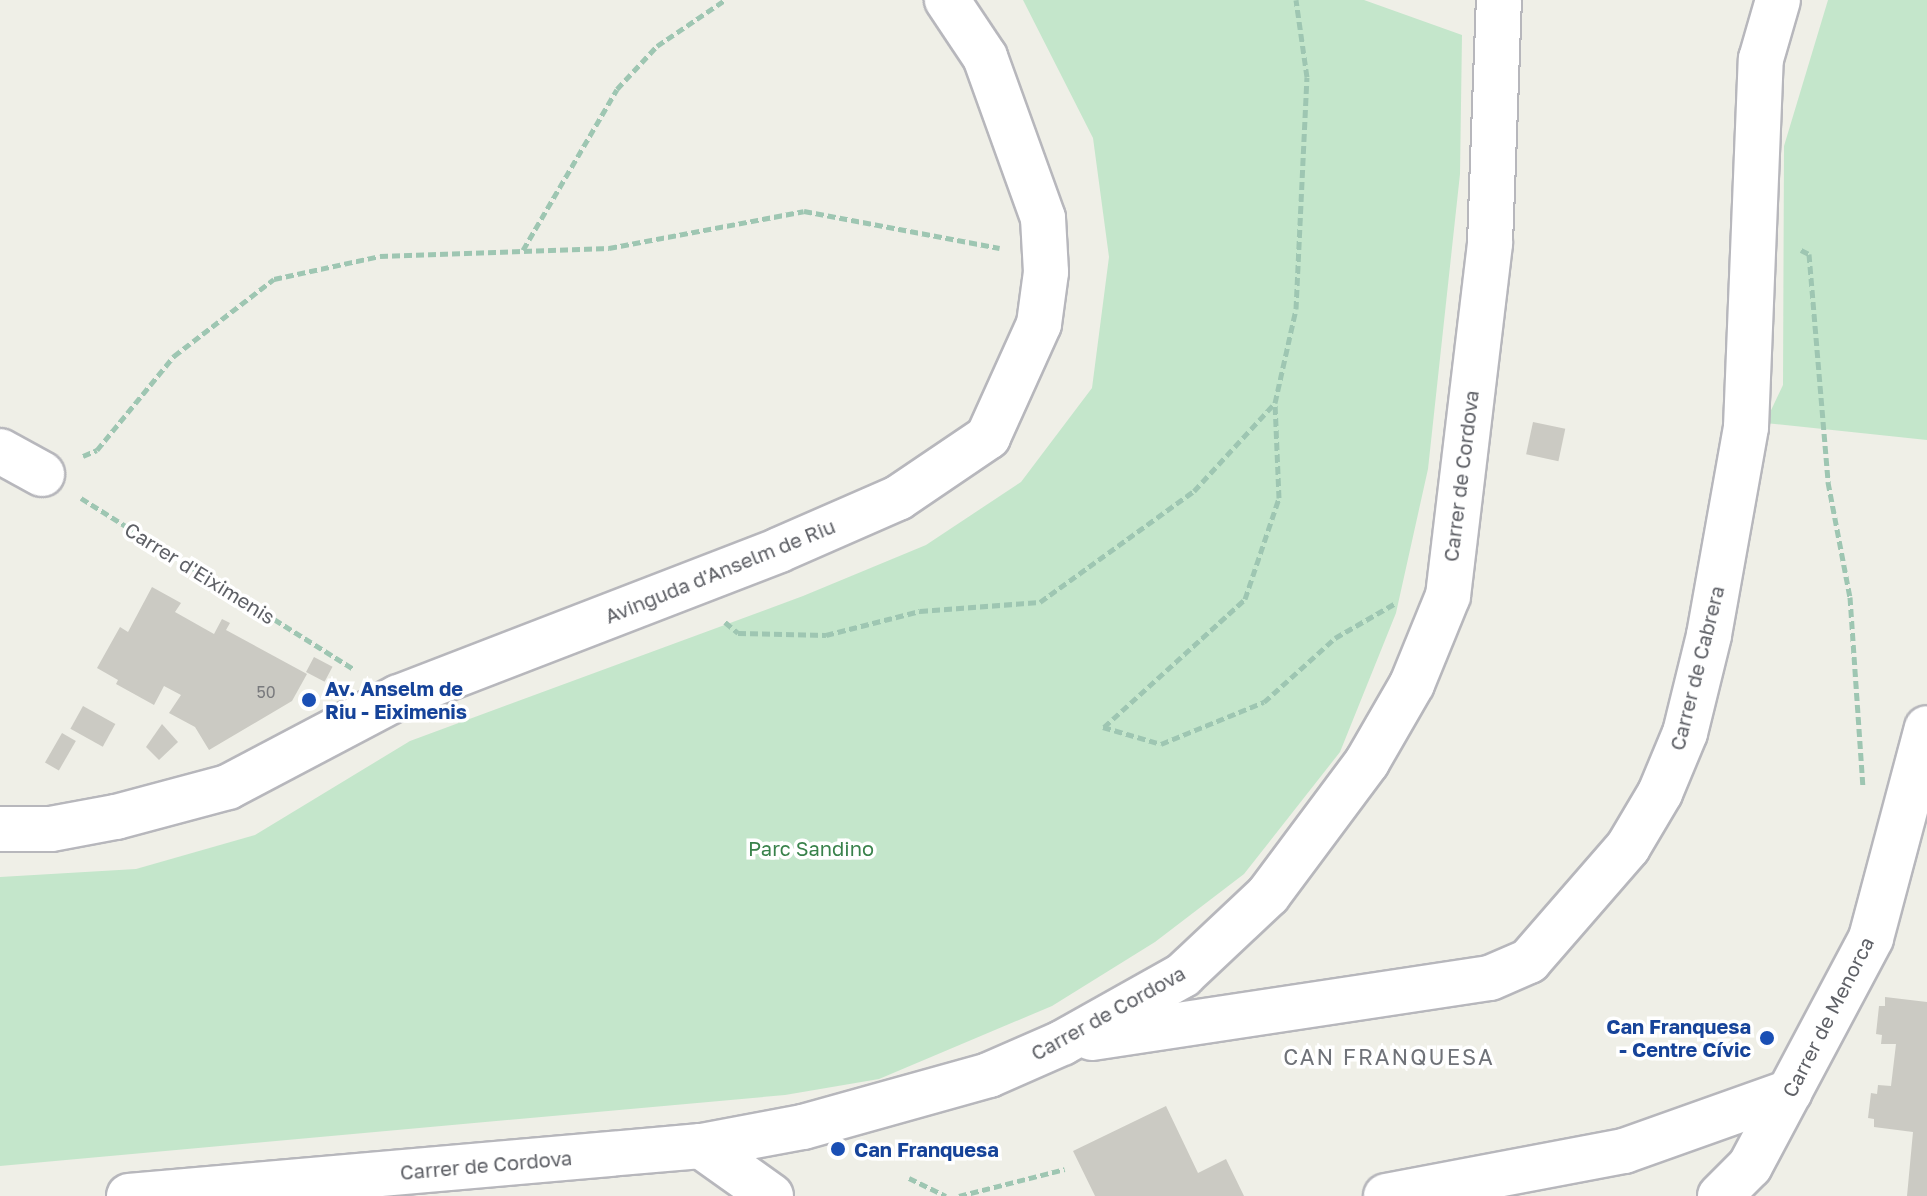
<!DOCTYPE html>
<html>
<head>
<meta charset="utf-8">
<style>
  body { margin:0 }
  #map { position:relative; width:1927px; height:1196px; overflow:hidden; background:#efefe7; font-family:"Golos Text",sans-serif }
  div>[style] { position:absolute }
  .green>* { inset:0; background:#c4e6cb }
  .building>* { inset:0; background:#cbcac3; transform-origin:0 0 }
  .path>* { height:5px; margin-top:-2.5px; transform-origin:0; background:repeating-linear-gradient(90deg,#9ec6b2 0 8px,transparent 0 12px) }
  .roads { filter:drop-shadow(2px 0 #b7b7bc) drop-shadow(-2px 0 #b7b7bc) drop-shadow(0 2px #b7b7bc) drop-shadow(0 -2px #b7b7bc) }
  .street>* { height:44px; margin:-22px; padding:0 22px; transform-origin:22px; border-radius:22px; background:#fff }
  .dots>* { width:22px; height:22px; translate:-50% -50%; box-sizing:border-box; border:4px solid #fff; border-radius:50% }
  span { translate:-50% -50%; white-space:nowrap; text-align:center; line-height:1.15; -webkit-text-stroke:7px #fff; paint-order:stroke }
  .number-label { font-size:16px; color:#797a7d }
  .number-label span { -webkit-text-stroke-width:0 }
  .street-label { font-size:20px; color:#5e6066 }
  .transit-label { font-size:20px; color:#164399; font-weight:700 }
  .left { translate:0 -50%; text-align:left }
  .right { translate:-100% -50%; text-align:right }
  .park-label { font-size:20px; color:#39824b }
  .neighbourhood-label { font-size:22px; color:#6f7278; letter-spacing:2px }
</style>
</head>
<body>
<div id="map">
  <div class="green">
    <div style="clip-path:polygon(1023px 0,1364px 0,1462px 35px,1460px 174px,1428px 469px,1396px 613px,1340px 752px,1244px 874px,1155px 942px,1052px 1006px,879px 1079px,785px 1095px,0 1166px,0 877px,136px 869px,255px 835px,410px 741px,803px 596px,926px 545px,1021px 482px,1092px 388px,1109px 257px,1093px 138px)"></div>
    <div style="clip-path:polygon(1828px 0,1927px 0,1927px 440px,1765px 423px,1783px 385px,1784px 146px)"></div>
  </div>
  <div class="building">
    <div style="left:1533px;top:422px;width:33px;height:33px;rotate:12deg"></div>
    <div style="clip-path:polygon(152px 587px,181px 603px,175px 612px,214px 634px,222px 619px,230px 623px,226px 630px,307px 674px,292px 701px,209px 750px,195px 727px,169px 713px,181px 695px,164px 686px,154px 705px,116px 684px,118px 680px,97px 668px,120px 627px,128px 632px)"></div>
    <div style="left:314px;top:657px;width:21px;height:17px;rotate:28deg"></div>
    <div style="left:83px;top:706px;width:37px;height:26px;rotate:29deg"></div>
    <div style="clip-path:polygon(162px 724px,178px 742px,159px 760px,146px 747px)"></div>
    <div style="left:62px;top:733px;width:16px;height:34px;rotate:30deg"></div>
    <div style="clip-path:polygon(1885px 997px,1927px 1002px,1927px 1196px,1907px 1196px,1913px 1132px,1874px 1127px,1874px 1119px,1868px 1118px,1871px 1093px,1877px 1094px,1878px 1085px,1891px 1086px,1896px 1044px,1881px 1044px,1882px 1035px,1876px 1034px,1879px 1006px,1885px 1006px)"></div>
    <div style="clip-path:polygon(1166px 1106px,1198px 1173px,1226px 1159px,1244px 1196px,1095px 1196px,1073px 1151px)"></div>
  </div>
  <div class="path">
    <div style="left:523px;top:250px;width:186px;rotate:-59.7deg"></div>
    <div style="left:617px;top:89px;width:59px;rotate:-47.1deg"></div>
    <div style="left:657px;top:46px;width:82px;rotate:-34.1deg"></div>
    <div style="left:1801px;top:250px;width:9px;rotate:27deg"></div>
    <div style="left:1809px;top:254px;width:229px;rotate:85.2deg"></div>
    <div style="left:1828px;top:482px;width:117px;rotate:79.2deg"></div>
    <div style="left:1850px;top:597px;width:190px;rotate:86.1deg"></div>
    <div style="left:83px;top:456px;width:15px;rotate:-23deg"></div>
    <div style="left:97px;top:450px;width:122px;rotate:-50.7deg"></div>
    <div style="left:174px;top:356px;width:126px;rotate:-37.6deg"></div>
    <div style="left:274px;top:279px;width:108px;rotate:-12.2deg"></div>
    <div style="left:380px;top:256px;width:229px;rotate:-2deg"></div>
    <div style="left:609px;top:248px;width:198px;rotate:-10.7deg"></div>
    <div style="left:804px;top:211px;width:199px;rotate:10.7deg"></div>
    <div style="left:81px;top:498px;width:322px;rotate:32.1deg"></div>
    <div style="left:725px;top:622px;width:17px;rotate:40deg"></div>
    <div style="left:738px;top:633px;width:88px;rotate:1.3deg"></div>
    <div style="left:826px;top:635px;width:97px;rotate:-14.3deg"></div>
    <div style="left:920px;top:611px;width:120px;rotate:-4.3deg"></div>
    <div style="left:1040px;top:602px;width:190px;rotate:-35.8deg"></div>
    <div style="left:1194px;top:491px;width:120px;rotate:-47.4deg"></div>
    <div style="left:1275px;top:403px;width:96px;rotate:-77.4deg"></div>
    <div style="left:1296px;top:309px;width:232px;rotate:-87.3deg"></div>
    <div style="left:1307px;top:77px;width:78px;rotate:-98.1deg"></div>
    <div style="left:1103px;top:727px;width:60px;rotate:16.3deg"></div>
    <div style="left:1161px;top:744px;width:111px;rotate:-22.2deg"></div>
    <div style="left:1264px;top:702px;width:96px;rotate:-42deg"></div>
    <div style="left:1335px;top:638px;width:68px;rotate:-30deg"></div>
    <div style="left:1104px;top:727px;width:190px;rotate:-42.2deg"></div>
    <div style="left:1245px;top:599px;width:107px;rotate:-71.4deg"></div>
    <div style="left:1279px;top:498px;width:95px;rotate:-92.4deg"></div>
    <div style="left:909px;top:1178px;width:41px;rotate:25.9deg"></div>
    <div style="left:959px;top:1196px;width:109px;rotate:-14.3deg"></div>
  </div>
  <div class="roads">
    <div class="street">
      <div style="left:0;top:451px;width:48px;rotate:28.7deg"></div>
      <div style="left:0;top:829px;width:51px"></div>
      <div style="left:51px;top:829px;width:66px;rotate:-10.5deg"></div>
      <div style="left:116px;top:817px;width:116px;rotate:-15deg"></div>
      <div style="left:228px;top:787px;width:193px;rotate:-27.8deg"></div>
      <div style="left:399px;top:697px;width:407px;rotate:-21.1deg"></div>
      <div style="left:779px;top:550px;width:130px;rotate:-23.6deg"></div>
      <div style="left:898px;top:498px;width:109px;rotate:-34.1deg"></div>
      <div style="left:988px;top:437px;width:124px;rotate:-65.7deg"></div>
      <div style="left:1039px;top:324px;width:52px;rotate:-82.3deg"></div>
      <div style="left:1046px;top:272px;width:54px;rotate:-93.2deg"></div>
      <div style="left:1043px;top:218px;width:171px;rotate:-109.8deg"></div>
      <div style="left:985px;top:57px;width:69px;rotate:-123.7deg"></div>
      <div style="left:1092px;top:1038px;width:402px;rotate:-8.6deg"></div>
      <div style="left:1490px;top:978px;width:43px;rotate:-23.6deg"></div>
      <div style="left:1529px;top:961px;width:151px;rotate:-49deg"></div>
      <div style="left:1628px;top:847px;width:63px;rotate:-59.3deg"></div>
      <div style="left:1660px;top:793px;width:65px;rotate:-67.4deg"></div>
      <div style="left:1685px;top:733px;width:101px;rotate:-76.2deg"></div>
      <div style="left:1709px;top:635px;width:211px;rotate:-79.9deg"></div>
      <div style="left:1746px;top:427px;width:368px;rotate:-87.7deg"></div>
      <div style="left:1761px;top:59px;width:61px;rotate:-73.9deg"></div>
      <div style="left:701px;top:1146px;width:86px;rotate:35.5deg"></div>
      <div style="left:129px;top:1196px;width:574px;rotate:-5deg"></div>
      <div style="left:701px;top:1146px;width:104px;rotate:-10.6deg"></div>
      <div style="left:803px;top:1127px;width:193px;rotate:-15.6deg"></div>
      <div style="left:989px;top:1075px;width:80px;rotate:-23.7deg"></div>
      <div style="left:1062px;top:1043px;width:139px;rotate:-29.3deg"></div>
      <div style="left:1183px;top:975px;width:117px;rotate:-43.3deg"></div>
      <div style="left:1268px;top:895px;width:166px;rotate:-53.3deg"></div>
      <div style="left:1367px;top:762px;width:90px;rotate:-60deg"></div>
      <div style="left:1412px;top:684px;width:95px;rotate:-67.8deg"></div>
      <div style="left:1448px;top:596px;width:355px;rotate:-83.2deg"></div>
      <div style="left:1490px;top:243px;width:243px;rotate:-87.9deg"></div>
      <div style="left:1386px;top:1196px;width:242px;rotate:-10.7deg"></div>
      <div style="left:1624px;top:1151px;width:176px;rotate:-19.6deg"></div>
      <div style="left:1720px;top:1196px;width:42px;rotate:-45deg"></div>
      <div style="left:1750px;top:1166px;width:258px;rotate:-62deg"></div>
      <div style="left:1871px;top:938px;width:217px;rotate:-75.1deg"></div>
    </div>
  </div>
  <div class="dots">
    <div style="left:309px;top:700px;background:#1a4fb4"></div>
    <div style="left:1767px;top:1038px;background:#1a4fb4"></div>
    <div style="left:838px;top:1149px;background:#1a4fb4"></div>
  </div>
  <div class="number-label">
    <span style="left:266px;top:692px">50</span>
  </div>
  <div class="street-label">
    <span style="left:1461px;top:476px;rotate:-83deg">Carrer de Cordova</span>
    <span style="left:720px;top:571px;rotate:-22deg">Avinguda d'Anselm de Riu</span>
    <span style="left:200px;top:573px;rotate:32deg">Carrer d'Eiximenis</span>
    <span style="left:1697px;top:668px;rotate:-76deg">Carrer de Cabrera</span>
    <span style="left:1108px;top:1013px;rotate:-29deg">Carrer de Cordova</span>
    <span style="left:1828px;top:1017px;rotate:-63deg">Carrer de Menorca</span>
    <span style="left:486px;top:1165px;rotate:-5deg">Carrer de Cordova</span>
  </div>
  <div class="transit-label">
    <span class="left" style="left:325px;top:700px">Av. Anselm de<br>Riu - Eiximenis</span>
    <span class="right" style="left:1751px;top:1038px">Can Franquesa<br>- Centre Cívic</span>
    <span class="left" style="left:854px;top:1149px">Can Franquesa</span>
  </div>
  <div class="park-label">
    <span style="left:811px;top:848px">Parc Sandino</span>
  </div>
  <div class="neighbourhood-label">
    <span style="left:1389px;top:1057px">CAN FRANQUESA</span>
  </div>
</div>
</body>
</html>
